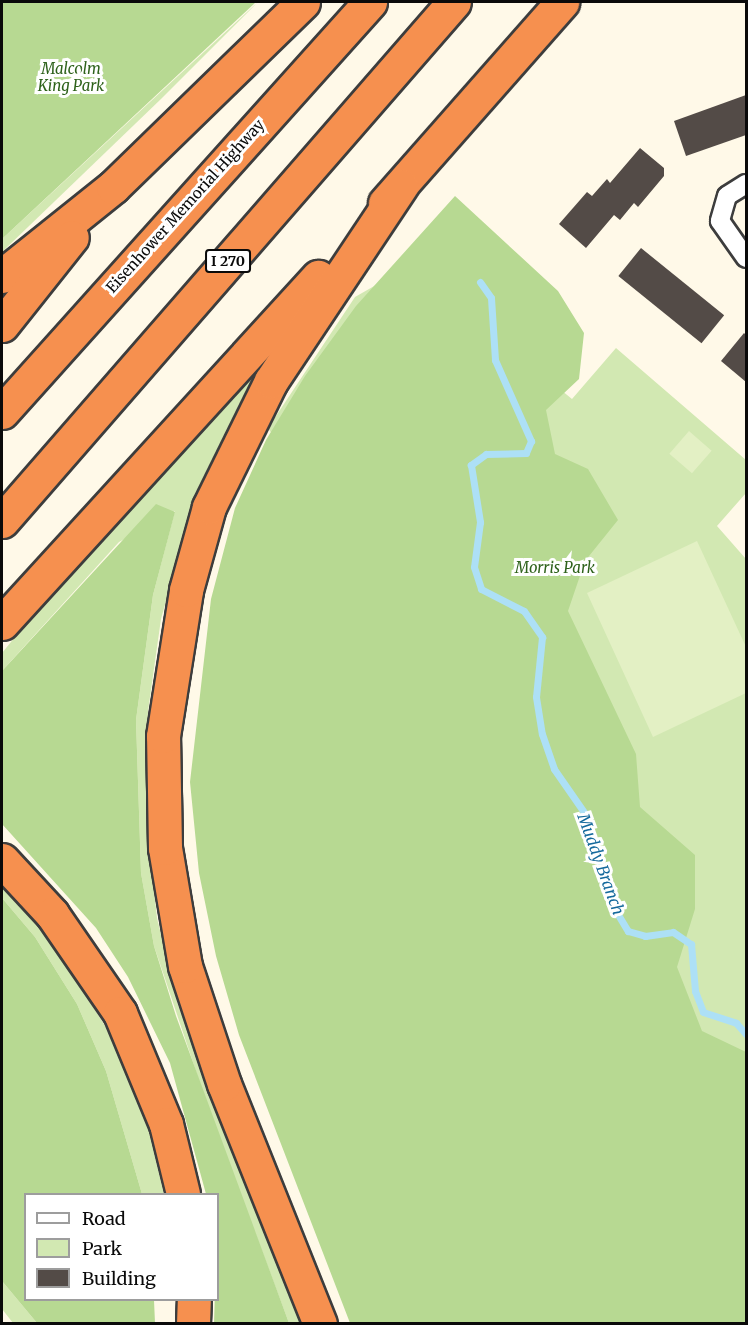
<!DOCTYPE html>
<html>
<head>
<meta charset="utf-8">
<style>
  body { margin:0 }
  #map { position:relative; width:748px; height:1325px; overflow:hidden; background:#fff9e8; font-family:Merriweather,serif }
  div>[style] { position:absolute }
  .green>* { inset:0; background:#d2e8b2 }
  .forest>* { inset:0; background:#b7d992 }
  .pitch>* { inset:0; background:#e3f0c4; transform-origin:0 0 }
  .stream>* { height:7px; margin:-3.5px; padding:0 3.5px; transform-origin:3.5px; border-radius:3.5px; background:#ade0f6 }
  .building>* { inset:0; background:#534b47; transform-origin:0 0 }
  .roads { filter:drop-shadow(2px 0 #3d3d3d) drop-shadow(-2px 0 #3d3d3d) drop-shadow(0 2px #3d3d3d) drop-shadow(0 -2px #3d3d3d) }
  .street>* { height:18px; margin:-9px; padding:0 9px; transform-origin:9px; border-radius:9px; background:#fff }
  .highway>* { height:33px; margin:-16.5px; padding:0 16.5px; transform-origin:16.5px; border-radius:16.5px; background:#f6904f }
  span { translate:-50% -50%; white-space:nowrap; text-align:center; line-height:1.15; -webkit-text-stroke:6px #fff; paint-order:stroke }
  .shield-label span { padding:2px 4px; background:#fff; border:2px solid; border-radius:4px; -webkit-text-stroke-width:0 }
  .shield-label { font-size:14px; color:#0a0a0a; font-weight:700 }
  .park-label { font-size:15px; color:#2e621b; font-style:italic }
  .street-label { font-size:15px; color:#0a0a0a }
  .water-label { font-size:16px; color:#14699c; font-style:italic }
  .frame { position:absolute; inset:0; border:3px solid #0a0a0a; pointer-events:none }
  .legend { position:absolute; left:24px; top:1193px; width:195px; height:108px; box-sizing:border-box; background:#fff; border:2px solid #9d9d9d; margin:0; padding:8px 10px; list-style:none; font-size:18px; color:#0a0a0a }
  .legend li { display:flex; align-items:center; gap:12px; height:30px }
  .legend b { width:30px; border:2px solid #9d9d9d }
</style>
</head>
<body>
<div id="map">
  <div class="green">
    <div style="clip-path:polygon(258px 2px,161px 99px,2px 252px,2px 239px)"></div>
    <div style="clip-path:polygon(383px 281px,495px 336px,572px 399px,616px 348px,746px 460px,746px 493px,717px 526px,746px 559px,746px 1323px,307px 487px,268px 428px,355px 297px)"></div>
    <div style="clip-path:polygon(252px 372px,256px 375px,219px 446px,187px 526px,161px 619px,148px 711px,146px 815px,157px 918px,178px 1005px,302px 1323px,289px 1323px,209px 1110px,154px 946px,141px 873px,136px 720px,153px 595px,175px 511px,119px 542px,2px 671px,2px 653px,37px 610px)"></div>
    <div style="clip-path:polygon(2px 881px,42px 927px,109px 1032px,148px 1127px,164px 1194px,142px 1194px,106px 1071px,77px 1004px,35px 937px,2px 898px)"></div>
    <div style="clip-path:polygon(2px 1281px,37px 1323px,13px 1323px,2px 1309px)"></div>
  </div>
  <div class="forest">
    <div style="clip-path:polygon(2px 2px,256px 2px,2px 239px)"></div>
    <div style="clip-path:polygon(455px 196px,558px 291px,584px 333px,579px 379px,546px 410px,555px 454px,588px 469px,618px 520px,585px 561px,568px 611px,636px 754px,640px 807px,695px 855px,695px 909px,677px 967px,702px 1031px,746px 1052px,746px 1323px,350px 1323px,239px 1035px,216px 956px,199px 873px,190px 782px,211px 599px,235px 508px,266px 440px,305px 376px,356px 306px)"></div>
    <div style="clip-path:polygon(156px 504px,175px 512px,153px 595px,136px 720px,141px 873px,154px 946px,176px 1016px,289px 1323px,214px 1323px,218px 1194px,206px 1194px,170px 1063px,128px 977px,96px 928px,2px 824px,2px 671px)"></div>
    <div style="clip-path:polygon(2px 898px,35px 937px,77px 1004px,106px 1071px,142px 1194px,26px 1194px,26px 1300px,154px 1300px,155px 1323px,37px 1323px,2px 1281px)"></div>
  </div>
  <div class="pitch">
    <div style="left:689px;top:431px;width:30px;height:30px;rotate:41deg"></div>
    <div style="clip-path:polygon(697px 541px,746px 647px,746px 693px,653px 737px,587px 593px)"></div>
  </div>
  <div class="stream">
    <div style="left:480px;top:282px;width:19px;rotate:55deg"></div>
    <div style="left:491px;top:298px;width:62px;rotate:86.3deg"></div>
    <div style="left:495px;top:360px;width:89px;rotate:66deg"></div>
    <div style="left:531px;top:441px;width:13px;rotate:113deg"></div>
    <div style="left:526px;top:453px;width:40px;rotate:178.6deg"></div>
    <div style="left:486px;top:454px;width:19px;rotate:144deg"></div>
    <div style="left:471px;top:465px;width:58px;rotate:81deg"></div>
    <div style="left:480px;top:522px;width:45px;rotate:97.6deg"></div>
    <div style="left:474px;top:567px;width:23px;rotate:72deg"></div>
    <div style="left:481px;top:589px;width:48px;rotate:27.1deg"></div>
    <div style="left:524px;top:611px;width:32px;rotate:55deg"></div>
    <div style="left:542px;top:637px;width:60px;rotate:95.7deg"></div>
    <div style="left:536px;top:697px;width:37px;rotate:81deg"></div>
    <div style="left:542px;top:734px;width:37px;rotate:71deg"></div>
    <div style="left:554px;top:769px;width:56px;rotate:55.2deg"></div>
    <div style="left:586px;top:815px;width:97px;rotate:73.2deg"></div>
    <div style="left:614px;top:908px;width:27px;rotate:59deg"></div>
    <div style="left:628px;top:931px;width:18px;rotate:16deg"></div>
    <div style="left:645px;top:936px;width:28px;rotate:-8deg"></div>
    <div style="left:673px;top:932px;width:22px;rotate:34deg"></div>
    <div style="left:691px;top:944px;width:47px;rotate:85.1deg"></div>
    <div style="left:695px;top:991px;width:22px;rotate:69deg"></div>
    <div style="left:703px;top:1012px;width:35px;rotate:18deg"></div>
    <div style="left:736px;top:1023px;width:15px;rotate:48deg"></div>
  </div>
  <div class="building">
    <div style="clip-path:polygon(746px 95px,746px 135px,686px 156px,674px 121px)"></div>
    <div style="clip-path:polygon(640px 148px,664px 168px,664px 176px,638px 207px,634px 203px,620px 220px,614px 215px,586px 248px,559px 224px,587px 192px,592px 196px,607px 179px,610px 183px)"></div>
    <div style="left:641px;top:248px;width:107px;height:36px;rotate:39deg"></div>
    <div style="clip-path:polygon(744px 333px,746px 335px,746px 382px,721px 361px)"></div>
  </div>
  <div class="roads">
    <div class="street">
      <div style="left:746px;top:184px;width:22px;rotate:148deg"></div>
      <div style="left:727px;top:196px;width:26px;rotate:106deg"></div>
      <div style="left:720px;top:221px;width:45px;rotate:54.9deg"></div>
    </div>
    <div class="highway">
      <div style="left:385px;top:203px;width:268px;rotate:-48.6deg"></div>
      <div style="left:2px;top:276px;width:142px;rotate:-38.7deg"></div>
      <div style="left:113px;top:187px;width:265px;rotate:-44.2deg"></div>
      <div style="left:2px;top:325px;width:112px;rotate:-51.5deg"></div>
      <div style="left:2px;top:412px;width:551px;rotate:-48.09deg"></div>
      <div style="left:2px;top:521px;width:688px;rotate:-48.95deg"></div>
      <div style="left:2px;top:623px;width:469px;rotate:-47.6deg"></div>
      <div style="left:2px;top:860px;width:74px;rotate:47.2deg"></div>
      <div style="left:52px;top:914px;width:120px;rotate:55.5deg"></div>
      <div style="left:120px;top:1013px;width:120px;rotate:67.5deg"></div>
      <div style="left:166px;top:1124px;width:72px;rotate:76.3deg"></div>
      <div style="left:193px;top:1324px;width:24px;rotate:-88deg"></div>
      <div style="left:320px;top:1324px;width:258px;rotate:-111.8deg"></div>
      <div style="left:224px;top:1084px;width:124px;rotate:-108.3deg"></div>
      <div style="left:185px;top:966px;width:120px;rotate:-99.6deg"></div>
      <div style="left:165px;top:848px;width:112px;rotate:-91deg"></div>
      <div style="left:163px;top:736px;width:148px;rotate:-81deg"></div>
      <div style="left:186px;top:590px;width:86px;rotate:-74.5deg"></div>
      <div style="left:209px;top:507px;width:140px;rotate:-63.8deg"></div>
      <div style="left:271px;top:381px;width:234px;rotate:-56.3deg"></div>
    </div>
  </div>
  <div class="shield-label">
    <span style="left:228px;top:261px">I 270</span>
  </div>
  <div class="park-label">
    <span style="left:71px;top:77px">Malcolm<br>King Park</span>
    <span style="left:555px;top:568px">Morris Park</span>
  </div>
  <div class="street-label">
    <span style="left:185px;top:206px;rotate:-48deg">Eisenhower Memorial Highway</span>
  </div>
  <div class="water-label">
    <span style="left:601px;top:864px;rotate:70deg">Muddy Branch</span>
  </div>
  <div class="frame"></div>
  <ul class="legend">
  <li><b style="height:8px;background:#fff"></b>Road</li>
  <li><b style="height:16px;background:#d2e8b2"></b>Park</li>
  <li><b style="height:16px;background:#534b47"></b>Building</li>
  </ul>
</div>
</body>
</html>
